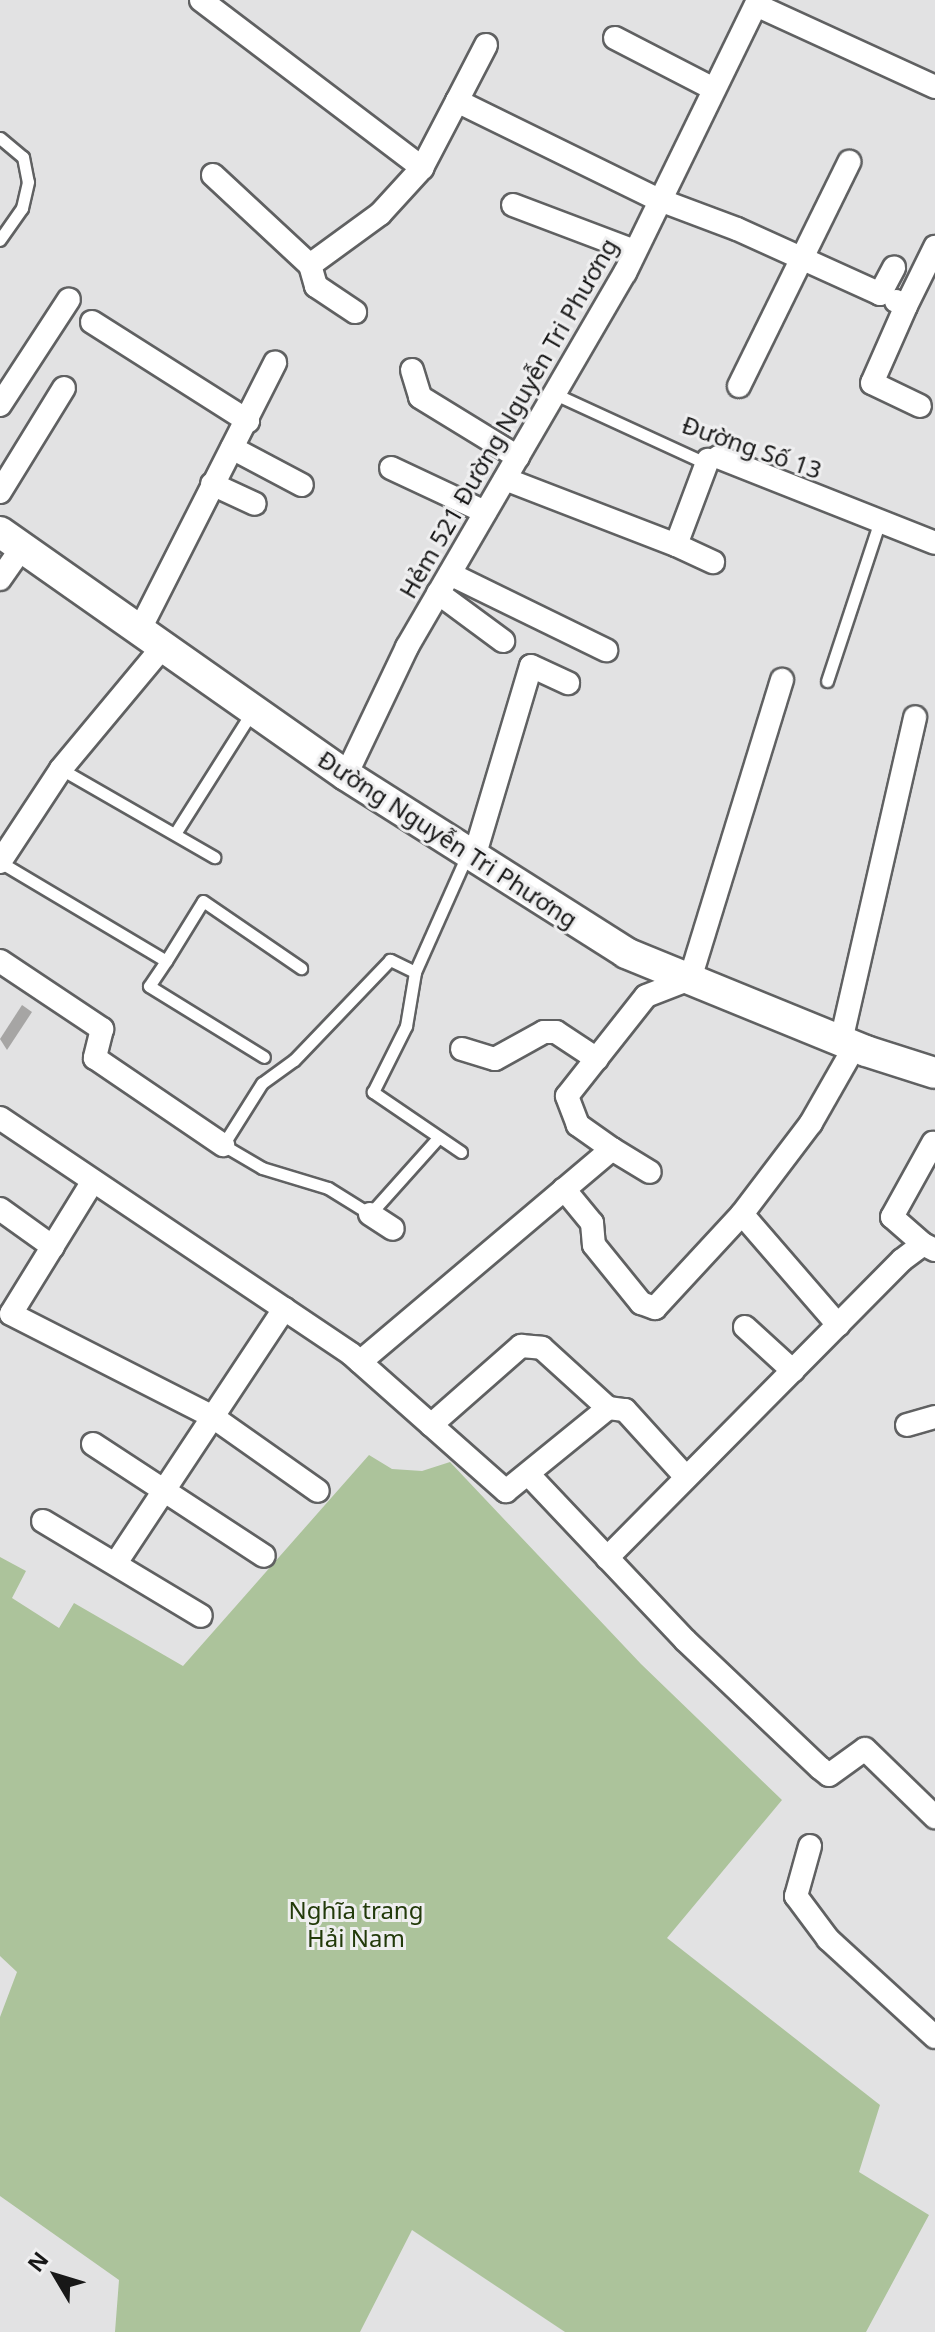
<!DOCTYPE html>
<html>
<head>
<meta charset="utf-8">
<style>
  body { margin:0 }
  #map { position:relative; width:935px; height:2332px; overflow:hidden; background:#e2e2e3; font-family:"Noto Sans",sans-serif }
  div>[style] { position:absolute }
  .green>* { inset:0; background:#acc39b }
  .building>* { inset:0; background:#a6a5a4 }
  .roads { filter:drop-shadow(2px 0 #606162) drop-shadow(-2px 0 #606162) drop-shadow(0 2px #606162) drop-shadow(0 -2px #606162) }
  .lane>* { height:11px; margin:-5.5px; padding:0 5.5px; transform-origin:5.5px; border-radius:5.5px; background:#fff }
  .street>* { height:22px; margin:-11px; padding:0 11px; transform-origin:11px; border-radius:11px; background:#fff }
  .secondary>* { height:30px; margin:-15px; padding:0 15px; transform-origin:15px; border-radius:15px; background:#fff }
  span { translate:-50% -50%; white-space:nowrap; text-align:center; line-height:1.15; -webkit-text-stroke:6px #efeff0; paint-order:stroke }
  .street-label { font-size:24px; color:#181818 }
  .park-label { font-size:24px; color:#223a0a }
  .north { position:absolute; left:16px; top:2236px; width:80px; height:80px; -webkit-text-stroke:6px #efeff0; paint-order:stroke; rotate:308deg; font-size:22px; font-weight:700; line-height:32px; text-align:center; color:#181818 }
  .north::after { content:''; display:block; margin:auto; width:28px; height:36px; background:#181818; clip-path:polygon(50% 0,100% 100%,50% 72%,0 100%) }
</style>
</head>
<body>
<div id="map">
  <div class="green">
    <div style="clip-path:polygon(369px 1455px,392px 1469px,422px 1471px,450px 1462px,641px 1664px,782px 1800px,667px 1938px,880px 2105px,859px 2172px,929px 2215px,866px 2332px,565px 2332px,412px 2230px,360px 2332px,115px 2332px,119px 2280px,0 2196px,0 2017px,17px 1972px,0 1956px,0 1557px,26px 1571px,12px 1598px,59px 1628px,74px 1603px,183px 1666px)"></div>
  </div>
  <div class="building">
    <div style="clip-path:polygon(22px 1005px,32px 1012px,7px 1050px,0 1039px)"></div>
  </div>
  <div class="roads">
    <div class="lane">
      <div style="left:0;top:138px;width:30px;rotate:40deg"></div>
      <div style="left:23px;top:157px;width:25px;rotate:79deg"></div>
      <div style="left:28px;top:182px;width:27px;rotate:103deg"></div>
      <div style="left:22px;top:208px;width:39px;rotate:125deg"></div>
      <div style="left:555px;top:394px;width:163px;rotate:24.7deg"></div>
      <div style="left:703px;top:462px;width:8px;rotate:-14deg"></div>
      <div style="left:827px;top:681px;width:169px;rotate:-71.7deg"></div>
      <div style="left:61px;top:769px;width:177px;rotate:29.9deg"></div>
      <div style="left:176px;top:832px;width:142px;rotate:-57.7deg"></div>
      <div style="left:0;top:862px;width:193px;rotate:30.8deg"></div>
      <div style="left:166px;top:961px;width:30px;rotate:124deg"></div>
      <div style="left:149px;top:986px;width:135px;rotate:31.7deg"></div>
      <div style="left:166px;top:961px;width:70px;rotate:-58.3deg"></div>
      <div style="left:203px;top:901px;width:119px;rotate:34.4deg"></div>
      <div style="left:415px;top:972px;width:28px;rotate:-154deg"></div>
      <div style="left:390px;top:960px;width:139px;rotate:133.8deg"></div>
      <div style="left:294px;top:1060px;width:39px;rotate:144deg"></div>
      <div style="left:262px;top:1083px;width:73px;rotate:122.2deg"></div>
      <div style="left:223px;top:1145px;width:45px;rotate:30.5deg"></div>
      <div style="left:262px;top:1168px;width:69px;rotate:16.9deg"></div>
      <div style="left:328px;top:1188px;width:49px;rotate:31.8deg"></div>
      <div style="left:370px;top:1214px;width:102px;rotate:-48.2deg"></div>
      <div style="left:461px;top:1152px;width:107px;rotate:-145.7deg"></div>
      <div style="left:373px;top:1092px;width:74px;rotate:-63.4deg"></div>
      <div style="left:406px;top:1026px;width:55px;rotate:-80.5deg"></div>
      <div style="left:415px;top:972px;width:130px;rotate:-66deg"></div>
    </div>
    <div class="street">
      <div style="left:201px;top:0;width:278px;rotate:37.2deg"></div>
      <div style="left:422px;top:168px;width:76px;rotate:-62.4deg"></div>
      <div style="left:457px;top:101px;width:223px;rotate:26.1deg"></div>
      <div style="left:657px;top:199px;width:85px;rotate:20.6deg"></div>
      <div style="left:737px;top:229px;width:157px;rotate:24.4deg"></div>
      <div style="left:880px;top:294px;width:30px;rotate:-62deg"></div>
      <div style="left:756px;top:5px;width:197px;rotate:24.6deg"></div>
      <div style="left:615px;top:38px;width:109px;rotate:27.3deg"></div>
      <div style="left:457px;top:101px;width:63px;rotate:-62.6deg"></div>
      <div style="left:213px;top:175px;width:132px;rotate:42.9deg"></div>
      <div style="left:310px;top:265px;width:87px;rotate:-36.1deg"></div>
      <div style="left:380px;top:214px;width:62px;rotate:-47.6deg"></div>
      <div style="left:513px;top:205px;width:130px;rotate:20.7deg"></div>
      <div style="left:310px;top:265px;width:22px;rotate:74deg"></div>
      <div style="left:316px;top:286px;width:47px;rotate:33.7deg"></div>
      <div style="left:896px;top:301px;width:11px;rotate:27deg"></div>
      <div style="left:906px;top:306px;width:66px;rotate:-63.8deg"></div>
      <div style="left:906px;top:306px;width:84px;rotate:113.8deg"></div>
      <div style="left:872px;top:383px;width:53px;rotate:25.6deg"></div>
      <div style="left:92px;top:322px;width:185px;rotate:32.4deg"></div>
      <div style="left:412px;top:370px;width:28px;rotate:73deg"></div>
      <div style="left:420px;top:397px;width:115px;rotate:31.5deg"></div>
      <div style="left:739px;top:386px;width:250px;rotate:-63.8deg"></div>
      <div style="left:0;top:405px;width:126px;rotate:-56.9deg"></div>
      <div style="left:232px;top:448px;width:79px;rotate:27.9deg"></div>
      <div style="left:718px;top:457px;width:233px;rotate:21.6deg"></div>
      <div style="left:391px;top:468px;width:104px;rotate:25.1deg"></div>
      <div style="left:505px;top:479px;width:183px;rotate:21.1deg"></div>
      <div style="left:676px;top:545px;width:91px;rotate:-69.4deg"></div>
      <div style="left:212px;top:484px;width:47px;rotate:24.9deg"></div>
      <div style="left:0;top:492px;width:122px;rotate:-58.4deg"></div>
      <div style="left:676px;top:545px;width:41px;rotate:24.7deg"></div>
      <div style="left:450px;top:574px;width:174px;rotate:26deg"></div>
      <div style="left:0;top:579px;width:37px;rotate:-55deg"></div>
      <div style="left:438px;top:593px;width:81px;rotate:36.4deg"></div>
      <div style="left:139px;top:631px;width:301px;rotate:-63.1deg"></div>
      <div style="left:346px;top:775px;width:142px;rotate:-64.5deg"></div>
      <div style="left:407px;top:647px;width:433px;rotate:-59.8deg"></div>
      <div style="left:625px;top:273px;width:304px;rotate:-64deg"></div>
      <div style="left:474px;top:857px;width:199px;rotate:-73.4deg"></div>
      <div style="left:531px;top:666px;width:41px;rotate:24.7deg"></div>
      <div style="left:0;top:862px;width:111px;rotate:-56.7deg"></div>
      <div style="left:61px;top:769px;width:156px;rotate:-50.2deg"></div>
      <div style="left:0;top:961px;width:123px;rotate:33.7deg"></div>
      <div style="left:102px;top:1029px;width:30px;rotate:104deg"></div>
      <div style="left:95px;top:1058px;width:155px;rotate:34.2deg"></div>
      <div style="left:841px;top:1041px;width:332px;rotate:-77.1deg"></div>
      <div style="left:462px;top:1049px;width:34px;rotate:17deg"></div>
      <div style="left:495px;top:1059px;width:56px;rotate:-28.9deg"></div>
      <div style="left:544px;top:1032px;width:12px"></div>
      <div style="left:556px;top:1032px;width:49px;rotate:33.4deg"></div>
      <div style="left:0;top:1118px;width:423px;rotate:33.9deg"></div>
      <div style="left:351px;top:1354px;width:207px;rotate:41.5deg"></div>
      <div style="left:506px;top:1491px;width:132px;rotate:-39.1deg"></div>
      <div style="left:612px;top:1149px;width:44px;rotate:31.2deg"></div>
      <div style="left:93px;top:1181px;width:156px;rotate:121.7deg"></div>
      <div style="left:11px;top:1314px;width:227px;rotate:27deg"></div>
      <div style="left:213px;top:1417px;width:128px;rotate:35.2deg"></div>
      <div style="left:564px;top:1189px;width:44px;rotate:50.5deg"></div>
      <div style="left:592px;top:1223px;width:22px;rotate:85deg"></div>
      <div style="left:594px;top:1245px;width:75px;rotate:51deg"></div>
      <div style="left:641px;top:1303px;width:15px;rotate:20deg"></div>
      <div style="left:655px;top:1308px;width:128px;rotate:-47.2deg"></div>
      <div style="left:742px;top:1214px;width:114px;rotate:-52.8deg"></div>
      <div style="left:811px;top:1123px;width:89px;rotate:-60.3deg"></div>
      <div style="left:0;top:1209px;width:65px;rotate:35.6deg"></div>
      <div style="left:370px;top:1214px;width:27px;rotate:33deg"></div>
      <div style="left:742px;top:1214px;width:147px;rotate:49.1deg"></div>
      <div style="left:923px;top:1244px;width:41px;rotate:-138.9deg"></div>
      <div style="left:892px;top:1217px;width:85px;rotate:-61deg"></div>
      <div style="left:745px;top:1327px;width:65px;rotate:42.5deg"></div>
      <div style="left:360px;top:1362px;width:330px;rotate:-40.2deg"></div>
      <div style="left:612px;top:1149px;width:42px;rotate:-144.8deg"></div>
      <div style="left:578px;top:1125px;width:31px;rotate:-111deg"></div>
      <div style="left:567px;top:1096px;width:127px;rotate:-51.7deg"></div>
      <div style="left:646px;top:996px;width:47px;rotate:-21.1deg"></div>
      <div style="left:690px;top:979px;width:313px;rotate:-72.9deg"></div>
      <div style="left:431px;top:1425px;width:120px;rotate:-41.3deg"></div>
      <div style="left:521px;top:1346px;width:21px;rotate:5deg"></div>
      <div style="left:542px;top:1348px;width:89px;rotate:42.3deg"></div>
      <div style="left:608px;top:1408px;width:17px;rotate:7deg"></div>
      <div style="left:625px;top:1410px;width:91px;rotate:47.7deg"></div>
      <div style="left:907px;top:1425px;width:29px;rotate:-16deg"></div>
      <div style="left:93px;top:1444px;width:204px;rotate:33.2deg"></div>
      <div style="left:530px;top:1476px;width:226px;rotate:46.6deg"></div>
      <div style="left:685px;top:1640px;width:186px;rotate:43.5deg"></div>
      <div style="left:820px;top:1768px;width:11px;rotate:38deg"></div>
      <div style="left:829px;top:1775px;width:44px;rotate:-35.8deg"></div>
      <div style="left:865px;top:1749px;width:98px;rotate:44.2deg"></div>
      <div style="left:43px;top:1521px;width:184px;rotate:31deg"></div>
      <div style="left:607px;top:1558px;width:419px;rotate:-45.3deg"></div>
      <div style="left:902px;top:1260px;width:26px;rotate:-37deg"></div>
      <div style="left:923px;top:1244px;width:13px;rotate:27deg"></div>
      <div style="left:116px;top:1563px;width:305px;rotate:-56.5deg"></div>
      <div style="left:810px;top:1846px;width:52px;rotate:105.6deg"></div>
      <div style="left:796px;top:1896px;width:54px;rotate:53.3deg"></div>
      <div style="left:828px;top:1939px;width:145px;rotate:42.5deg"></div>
    </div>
    <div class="secondary">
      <div style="left:0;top:532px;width:423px;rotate:35.1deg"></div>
      <div style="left:346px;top:775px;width:332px;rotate:32.4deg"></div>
      <div style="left:626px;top:953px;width:259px;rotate:22.2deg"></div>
      <div style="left:866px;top:1051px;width:72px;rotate:17.7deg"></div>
    </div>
  </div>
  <div class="street-label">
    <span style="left:508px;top:418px;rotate:-60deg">Hẻm 521 Đường Nguyễn Tri Phương</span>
    <span style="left:752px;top:447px;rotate:19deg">Đường Số 13</span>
    <span style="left:448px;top:839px;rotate:33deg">Đường Nguyễn Tri Phương</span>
  </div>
  <div class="park-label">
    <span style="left:356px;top:1924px">Nghĩa trang<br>Hải Nam</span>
  </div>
  <div class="north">N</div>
</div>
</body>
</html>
